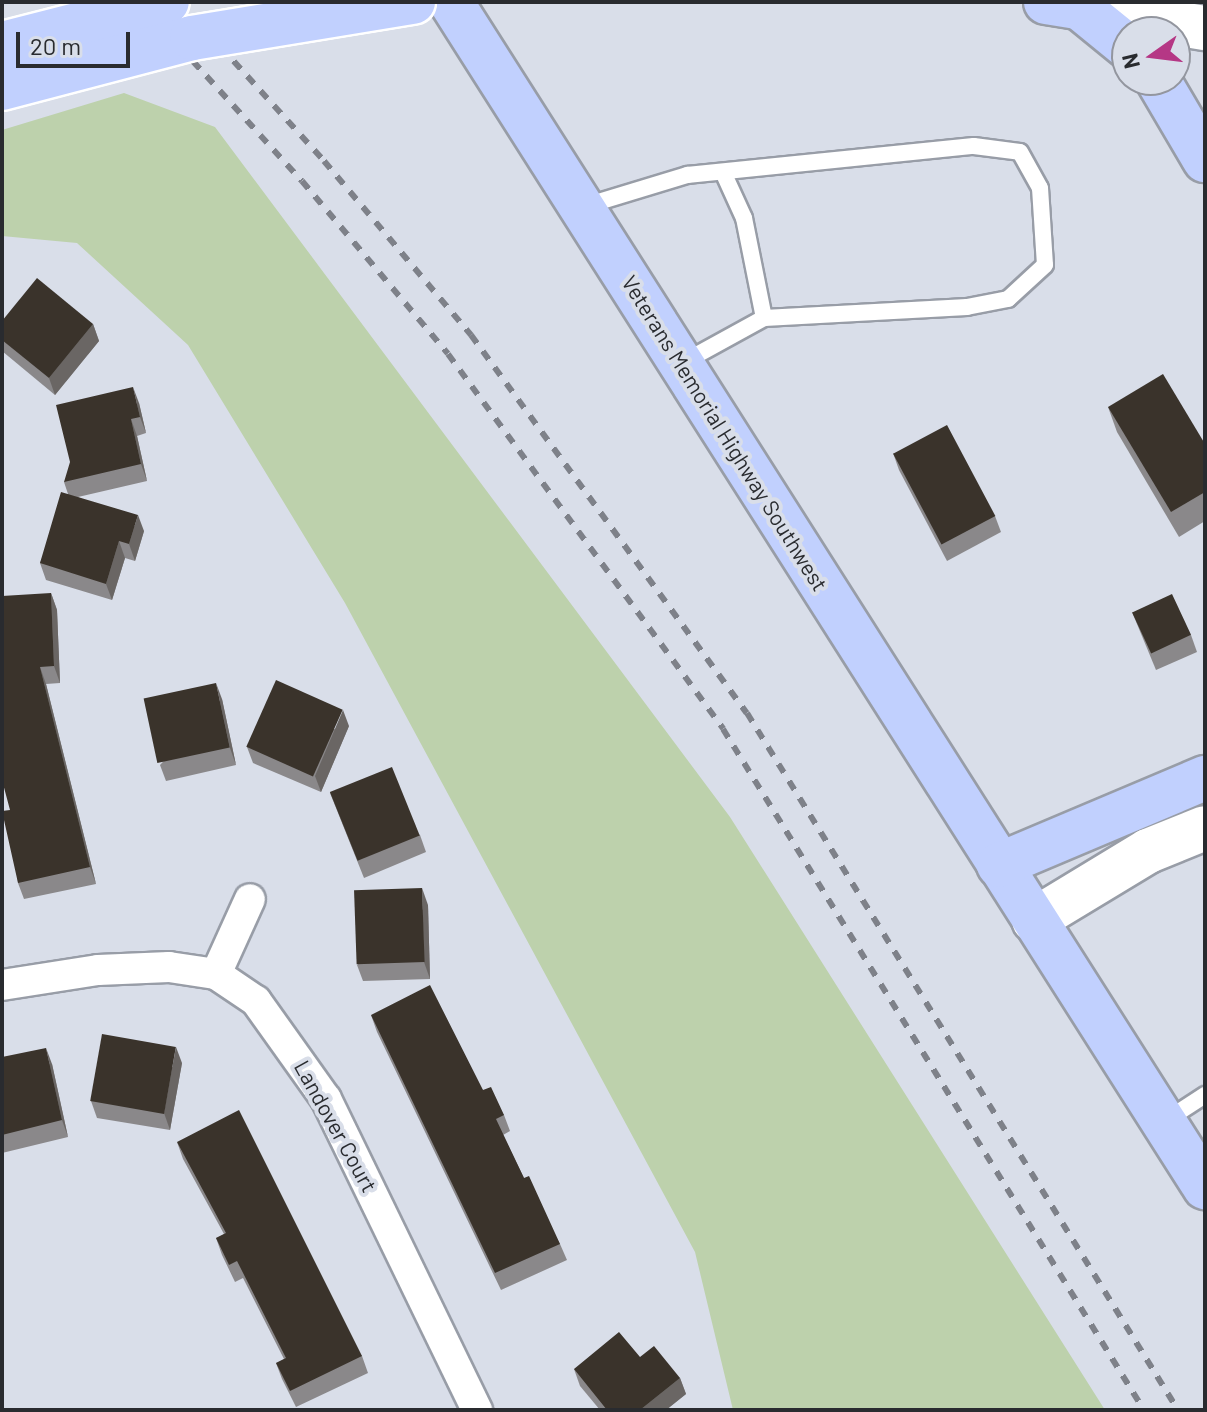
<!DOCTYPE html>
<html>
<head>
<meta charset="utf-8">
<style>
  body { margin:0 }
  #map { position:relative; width:1207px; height:1412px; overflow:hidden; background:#d9dee9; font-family:Barlow,sans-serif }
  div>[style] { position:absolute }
  .green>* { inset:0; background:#bdd1ac }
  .roads { filter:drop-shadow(2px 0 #989da7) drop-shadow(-2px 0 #989da7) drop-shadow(0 2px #989da7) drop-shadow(0 -2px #989da7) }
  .service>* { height:16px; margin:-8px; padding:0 8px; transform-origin:8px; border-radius:8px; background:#fff }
  .minor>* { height:30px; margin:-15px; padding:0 15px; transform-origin:15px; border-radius:15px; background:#fff }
  .secondary>* { height:44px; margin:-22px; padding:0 22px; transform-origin:22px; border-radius:22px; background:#fff }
  .primary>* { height:44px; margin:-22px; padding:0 22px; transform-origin:22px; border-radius:22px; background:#c1d0fe }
  .rail>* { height:6px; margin-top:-3px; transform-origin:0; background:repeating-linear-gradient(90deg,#7e8189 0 10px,transparent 0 20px) }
  .bridges { filter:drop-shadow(2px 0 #fff) drop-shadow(-2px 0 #fff) drop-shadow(0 2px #fff) drop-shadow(0 -2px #fff) }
  .primary-bridge>* { height:44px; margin:-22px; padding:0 22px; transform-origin:22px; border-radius:22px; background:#c1d0fe }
  .wall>* { inset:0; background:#8a888a }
  .shaded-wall>* { inset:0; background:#6a6664 }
  .building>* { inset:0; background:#3a332b; transform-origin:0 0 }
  span { translate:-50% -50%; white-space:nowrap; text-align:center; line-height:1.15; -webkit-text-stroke:8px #d9dee9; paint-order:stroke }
  .street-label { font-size:22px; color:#292b2f }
  .frame { position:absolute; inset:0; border:4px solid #292b2f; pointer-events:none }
  .north { position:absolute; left:1111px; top:16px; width:80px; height:80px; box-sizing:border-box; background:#d9dee9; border:2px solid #93969f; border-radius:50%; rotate:256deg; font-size:22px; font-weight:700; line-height:32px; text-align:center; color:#292b2f }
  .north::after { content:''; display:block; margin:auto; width:28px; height:36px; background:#b53785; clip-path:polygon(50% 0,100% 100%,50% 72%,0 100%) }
  .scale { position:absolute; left:16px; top:32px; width:114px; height:36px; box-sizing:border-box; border:4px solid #292b2f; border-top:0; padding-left:10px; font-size:24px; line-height:28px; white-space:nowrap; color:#292b2f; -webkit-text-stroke:6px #d9dee9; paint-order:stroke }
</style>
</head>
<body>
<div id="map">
  <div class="green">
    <div style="clip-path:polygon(124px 93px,215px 127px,730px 817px,1105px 1410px,733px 1410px,695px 1252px,345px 603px,188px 345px,77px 243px,2px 236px,2px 130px)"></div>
  </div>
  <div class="roads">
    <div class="service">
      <div style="left:723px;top:172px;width:51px;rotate:65.5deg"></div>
      <div style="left:744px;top:218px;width:102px;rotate:78.7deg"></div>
      <div style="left:585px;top:206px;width:107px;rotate:-16.9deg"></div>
      <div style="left:687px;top:175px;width:288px;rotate:-5.8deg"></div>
      <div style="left:974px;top:146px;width:46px;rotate:7.4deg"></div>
      <div style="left:1020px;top:152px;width:41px;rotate:60.9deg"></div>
      <div style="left:1040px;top:188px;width:77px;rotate:86.3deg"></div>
      <div style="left:1045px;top:265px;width:50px;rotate:137.4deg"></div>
      <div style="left:1008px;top:299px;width:42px;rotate:169deg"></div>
      <div style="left:967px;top:307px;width:203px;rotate:176.9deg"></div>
      <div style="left:764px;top:318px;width:94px;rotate:151.2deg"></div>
      <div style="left:1165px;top:1121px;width:48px;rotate:-33deg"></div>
    </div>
    <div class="minor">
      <div style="left:216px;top:974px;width:82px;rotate:-65.6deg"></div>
      <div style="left:2px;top:985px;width:97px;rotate:-8.9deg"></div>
      <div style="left:98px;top:970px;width:71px;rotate:-2.4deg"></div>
      <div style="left:169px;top:967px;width:48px;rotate:8.5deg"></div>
      <div style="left:216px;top:974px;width:48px;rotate:34deg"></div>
      <div style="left:256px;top:1001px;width:120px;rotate:54.5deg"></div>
      <div style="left:326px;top:1099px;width:346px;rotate:64.1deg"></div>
    </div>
    <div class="secondary">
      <div style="left:1079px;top:7px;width:128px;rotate:9.5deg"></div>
      <div style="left:1034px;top:920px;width:133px;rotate:-31.2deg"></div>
      <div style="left:1148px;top:851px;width:61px;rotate:-22deg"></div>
    </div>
    <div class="primary">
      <div style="left:451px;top:2px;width:1405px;rotate:57.53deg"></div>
      <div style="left:1046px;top:2px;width:33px;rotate:9deg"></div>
      <div style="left:1079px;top:7px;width:62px;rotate:39.1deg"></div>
      <div style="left:1158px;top:80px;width:93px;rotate:59.6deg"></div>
      <div style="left:999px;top:865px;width:224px;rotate:-22.9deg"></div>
    </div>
  </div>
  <div class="rail">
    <div style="left:139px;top:2px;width:242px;rotate:47.7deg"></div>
    <div style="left:302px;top:181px;width:226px;rotate:49.8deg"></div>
    <div style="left:448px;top:354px;width:465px;rotate:53.7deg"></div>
    <div style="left:723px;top:729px;width:801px;rotate:58.28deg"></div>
    <div style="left:180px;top:2px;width:215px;rotate:47.8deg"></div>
    <div style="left:324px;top:161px;width:228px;rotate:49.8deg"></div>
    <div style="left:471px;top:335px;width:468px;rotate:53.9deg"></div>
    <div style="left:747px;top:713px;width:819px;rotate:58.27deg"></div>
  </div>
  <div class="bridges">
    <div class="primary-bridge">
      <div style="left:2px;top:44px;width:170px;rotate:-14.3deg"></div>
      <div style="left:2px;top:88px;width:196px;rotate:-14.7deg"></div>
      <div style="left:192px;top:38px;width:224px;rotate:-9.3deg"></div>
    </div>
  </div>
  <div class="wall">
    <div style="clip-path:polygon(2px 321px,93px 324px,99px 341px,55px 395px,2px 351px)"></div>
    <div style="clip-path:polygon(139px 403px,146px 433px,137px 436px,147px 481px,78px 497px,144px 531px,135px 561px,125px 558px,112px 600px,46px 580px,40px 563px,68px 494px,64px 482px)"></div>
    <div style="clip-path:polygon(1108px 407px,1205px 444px,1205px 521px,1179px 537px,1117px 432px)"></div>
    <div style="clip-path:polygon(893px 453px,995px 516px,1001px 532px,947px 561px,899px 470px)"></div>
    <div style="clip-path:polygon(51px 593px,57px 610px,60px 683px,46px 684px,96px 884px,24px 899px,18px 883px,10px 810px)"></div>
    <div style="clip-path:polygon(1132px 612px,1191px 635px,1197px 652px,1156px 670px)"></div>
    <div style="clip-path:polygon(222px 699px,236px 765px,166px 781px,160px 765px)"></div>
    <div style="clip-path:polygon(349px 726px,321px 792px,253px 763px,247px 747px)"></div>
    <div style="clip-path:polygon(330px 793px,420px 835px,426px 852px,364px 878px)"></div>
    <div style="clip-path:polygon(428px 905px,430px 979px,363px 981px,357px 965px)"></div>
    <div style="clip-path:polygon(371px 1015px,483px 1090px,504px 1115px,510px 1131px,503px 1135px,524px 1178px,560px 1244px,567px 1260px,501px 1290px,377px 1032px)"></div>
    <div style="clip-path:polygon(2px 1057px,52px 1064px,68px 1137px,2px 1153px)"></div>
    <div style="clip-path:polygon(182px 1063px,170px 1130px,97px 1118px,91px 1101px)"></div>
    <div style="clip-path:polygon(177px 1142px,362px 1356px,368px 1373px,296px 1407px,282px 1379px,276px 1363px,284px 1359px,243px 1278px,235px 1282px,222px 1255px,216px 1238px,224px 1234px,183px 1159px)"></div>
    <div style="clip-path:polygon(640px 1357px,680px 1378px,686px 1394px,666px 1410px,600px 1410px,580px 1386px,574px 1369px)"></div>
  </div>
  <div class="shaded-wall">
    <div style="clip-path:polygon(93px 324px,99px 341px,55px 395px,49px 378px)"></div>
    <div style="clip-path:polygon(133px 387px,139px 403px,146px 433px,140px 417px)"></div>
    <div style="clip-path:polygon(131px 419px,137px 436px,147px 481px,141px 464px)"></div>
    <div style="clip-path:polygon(138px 515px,144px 531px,135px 561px,129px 544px)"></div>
    <div style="clip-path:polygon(119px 541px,125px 558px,112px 600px,106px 584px)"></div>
    <div style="clip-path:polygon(51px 593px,57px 610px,60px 683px,54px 666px)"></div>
    <div style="clip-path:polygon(40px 667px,46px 684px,96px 884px,90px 867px)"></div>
    <div style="clip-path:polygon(216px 683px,222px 699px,236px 765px,230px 748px)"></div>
    <div style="clip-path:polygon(343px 710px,349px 726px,321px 792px,315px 776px)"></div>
    <div style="clip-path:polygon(422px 888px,428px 905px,430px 979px,424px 962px)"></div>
    <div style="clip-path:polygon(176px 1047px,182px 1063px,170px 1130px,164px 1113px)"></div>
    <div style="clip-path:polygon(46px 1048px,52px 1064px,68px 1137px,62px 1120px)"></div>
    <div style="clip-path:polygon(680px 1378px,686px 1394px,666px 1410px,640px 1410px)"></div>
  </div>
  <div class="building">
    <div style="clip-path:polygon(37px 278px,93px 324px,49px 378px,2px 340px,2px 321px)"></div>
    <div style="clip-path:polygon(1163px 374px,1205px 444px,1205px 492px,1171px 512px,1108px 407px)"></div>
    <div style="clip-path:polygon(133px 387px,140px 417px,131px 419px,141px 464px,64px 482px,70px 462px,56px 405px)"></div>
    <div style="left:947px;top:425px;width:103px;height:61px;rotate:62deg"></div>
    <div style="clip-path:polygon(61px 492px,138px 515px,129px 544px,119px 541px,106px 584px,40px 563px)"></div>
    <div style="clip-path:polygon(51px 593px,54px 666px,40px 667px,90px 867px,18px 883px,2px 811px,10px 810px,2px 780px,2px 596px)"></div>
    <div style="left:1172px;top:594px;width:45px;height:44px;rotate:65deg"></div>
    <div style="left:276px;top:680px;width:73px;height:73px;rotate:24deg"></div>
    <div style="left:216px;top:683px;width:66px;height:74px;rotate:78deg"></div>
    <div style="left:392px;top:767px;width:74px;height:67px;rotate:68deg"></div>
    <div style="left:422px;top:888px;width:74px;height:68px;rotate:88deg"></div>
    <div style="clip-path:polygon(430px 985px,483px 1090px,491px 1087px,504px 1115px,496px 1119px,524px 1178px,529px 1176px,560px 1244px,495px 1273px,371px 1015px)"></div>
    <div style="left:102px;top:1034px;width:75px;height:68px;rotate:10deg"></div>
    <div style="clip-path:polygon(46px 1048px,62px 1120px,2px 1135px,2px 1057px)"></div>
    <div style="clip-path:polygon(239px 1110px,362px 1356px,290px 1391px,276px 1363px,286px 1358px,237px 1261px,229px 1265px,216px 1238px,226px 1233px,177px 1142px)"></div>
    <div style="clip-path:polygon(619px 1332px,640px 1357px,654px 1346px,680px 1378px,640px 1410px,607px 1410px,574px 1369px)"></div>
  </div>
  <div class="street-label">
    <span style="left:725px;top:433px;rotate:58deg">Veterans Memorial Highway Southwest</span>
    <span style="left:336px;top:1126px;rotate:61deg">Landover Court</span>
  </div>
  <div class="frame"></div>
  <div class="north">N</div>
  <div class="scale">20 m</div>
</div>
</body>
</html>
